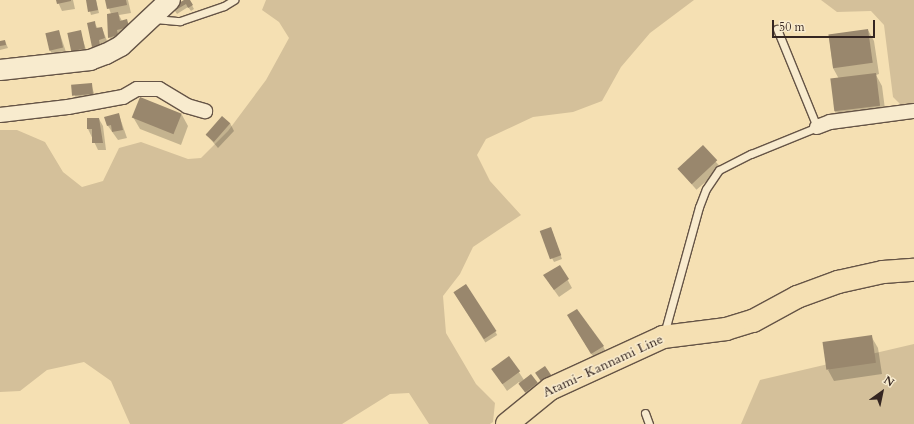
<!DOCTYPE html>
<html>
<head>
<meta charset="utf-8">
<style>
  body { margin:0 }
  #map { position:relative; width:914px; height:424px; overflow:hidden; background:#f5e0b3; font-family:Cardo,serif }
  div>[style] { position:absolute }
  .green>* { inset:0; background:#d4c09a }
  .shadow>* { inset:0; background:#0003; transform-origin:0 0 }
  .building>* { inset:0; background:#99876d; transform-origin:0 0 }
  .roads { filter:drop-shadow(1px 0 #655446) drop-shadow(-1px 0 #655446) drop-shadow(0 1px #655446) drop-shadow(0 -1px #655446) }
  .service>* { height:7px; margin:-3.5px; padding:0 3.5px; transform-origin:3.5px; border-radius:3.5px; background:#f8ebce }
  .minor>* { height:14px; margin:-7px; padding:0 7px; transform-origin:7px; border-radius:7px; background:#f8ebce }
  .secondary>* { height:20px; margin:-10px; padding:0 10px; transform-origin:10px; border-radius:10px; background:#f8ebce }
  .primary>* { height:22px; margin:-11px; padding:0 11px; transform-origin:11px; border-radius:11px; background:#f5e0b3 }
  span { translate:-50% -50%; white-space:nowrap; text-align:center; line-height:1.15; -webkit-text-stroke:3px #f8ebce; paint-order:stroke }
  .street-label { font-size:14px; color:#352621 }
  .north { position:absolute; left:862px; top:372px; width:40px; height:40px; -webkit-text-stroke:3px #f8ebce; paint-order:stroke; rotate:33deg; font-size:11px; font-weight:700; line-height:16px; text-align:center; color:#352621 }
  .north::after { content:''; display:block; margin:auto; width:14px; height:18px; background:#352621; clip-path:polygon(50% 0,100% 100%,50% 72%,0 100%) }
  .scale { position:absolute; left:772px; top:20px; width:103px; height:18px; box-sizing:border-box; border:2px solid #352621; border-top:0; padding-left:5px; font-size:12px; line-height:14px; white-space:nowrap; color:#352621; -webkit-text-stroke:3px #f8ebce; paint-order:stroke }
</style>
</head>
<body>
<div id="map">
  <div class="green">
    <div style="clip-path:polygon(266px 0,694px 0,650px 33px,621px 67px,602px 101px,573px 112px,533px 117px,486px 139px,477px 155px,490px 181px,521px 215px,473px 247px,460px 274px,443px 296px,446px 333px,476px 384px,495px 403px,493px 422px,490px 424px,429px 424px,409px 393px,390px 394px,342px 424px,130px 424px,111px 381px,84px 362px,47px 370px,20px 391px,0 392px,0 130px,17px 130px,45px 142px,63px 172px,82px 187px,103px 181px,119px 148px,141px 142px,188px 159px,201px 158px,228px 131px,266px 80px,289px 38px,279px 22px,262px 10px)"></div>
    <div style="clip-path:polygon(821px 0,914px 0,914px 118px,893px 97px,884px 25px,871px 11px,837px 12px)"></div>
    <div style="clip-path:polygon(914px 344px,914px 424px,741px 424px,760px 380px)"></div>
  </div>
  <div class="shadow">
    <div style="clip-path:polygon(57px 0,73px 0,75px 9px,62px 11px)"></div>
    <div style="clip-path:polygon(87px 0,96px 0,99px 13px,91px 15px)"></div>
    <div style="clip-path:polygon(106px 0,128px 0,131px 13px,119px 15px,122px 21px,126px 20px,131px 28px,114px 45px,109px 37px,111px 14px)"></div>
    <div style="clip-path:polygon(186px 0,189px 0,194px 9px,191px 11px,188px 7px,177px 14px,173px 8px)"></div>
    <div style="clip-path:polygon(94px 22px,98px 29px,102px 28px,109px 46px,98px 55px,88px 24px)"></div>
    <div style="clip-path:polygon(868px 30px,874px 41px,879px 74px,876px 75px,882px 86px,886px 117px,841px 123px,835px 112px,839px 79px,833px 68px,829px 35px)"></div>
    <div style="clip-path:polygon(59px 31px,67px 55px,54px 58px,50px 50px)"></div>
    <div style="left:80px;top:31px;width:26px;height:12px;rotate:72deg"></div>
    <div style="clip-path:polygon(5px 41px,8px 48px,0 50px,0 42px)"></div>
    <div style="clip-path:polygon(91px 84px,97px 102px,78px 105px,72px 86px)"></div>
    <div style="clip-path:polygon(119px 115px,127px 138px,118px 140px,108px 126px,106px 118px)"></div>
    <div style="clip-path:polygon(182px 115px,188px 126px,181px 145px,140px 129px,133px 117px)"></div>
    <div style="clip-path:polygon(88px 119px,99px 119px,103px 126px,106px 150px,98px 150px,88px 129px)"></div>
    <div style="clip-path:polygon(230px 123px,234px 131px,218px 148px,206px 134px)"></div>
    <div style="left:703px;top:147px;width:28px;height:33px;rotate:49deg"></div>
    <div style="clip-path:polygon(551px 228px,562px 259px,554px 262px,552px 258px)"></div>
    <div style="clip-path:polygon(560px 266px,572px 288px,559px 297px,549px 283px)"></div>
    <div style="left:466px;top:285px;width:59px;height:14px;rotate:58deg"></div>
    <div style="clip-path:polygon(572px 323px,603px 346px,607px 354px,596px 361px)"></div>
    <div style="clip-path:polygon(871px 336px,878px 348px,882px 374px,834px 381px,828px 370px)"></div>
    <div style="clip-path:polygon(509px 357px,524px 380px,531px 375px,539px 387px,527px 395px,519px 382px,507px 391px,497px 376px)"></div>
  </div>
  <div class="building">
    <div style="clip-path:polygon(56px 0,71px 0,71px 1px,57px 4px)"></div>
    <div style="clip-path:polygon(86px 0,96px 0,98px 10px,88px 12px)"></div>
    <div style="clip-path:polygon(105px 0,126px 0,127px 5px,107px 9px)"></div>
    <div style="clip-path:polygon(184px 0,190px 0,193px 5px,188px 8px,186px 4px,174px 11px,172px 7px)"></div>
    <div style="clip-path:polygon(118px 12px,120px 21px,127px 19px,129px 27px,117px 30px,118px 35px,108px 38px,107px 14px)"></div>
    <div style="clip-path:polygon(95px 21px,96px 28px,102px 27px,105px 38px,99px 40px,100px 46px,92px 47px,87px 23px)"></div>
    <div style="left:868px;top:29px;width:34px;height:40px;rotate:82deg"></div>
    <div style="left:59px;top:30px;width:18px;height:14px;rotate:77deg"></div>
    <div style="left:81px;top:30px;width:19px;height:14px;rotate:78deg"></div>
    <div style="clip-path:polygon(5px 40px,6px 45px,0 46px,0 41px)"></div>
    <div style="left:876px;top:73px;width:33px;height:46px;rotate:83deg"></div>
    <div style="left:92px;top:83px;width:11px;height:21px;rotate:85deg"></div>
    <div style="left:140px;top:97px;width:45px;height:22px;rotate:22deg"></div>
    <div style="clip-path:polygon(119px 113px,123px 130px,112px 132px,111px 125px,107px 126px,104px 117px)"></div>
    <div style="left:222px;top:116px;width:11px;height:25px;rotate:41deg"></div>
    <div style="clip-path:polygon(87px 118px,99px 118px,103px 143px,92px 143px,92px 129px,87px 129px)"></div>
    <div style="left:703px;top:145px;width:21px;height:35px;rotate:47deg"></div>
    <div style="left:551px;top:227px;width:30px;height:12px;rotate:70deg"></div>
    <div style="clip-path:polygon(560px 265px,569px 279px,554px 290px,543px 275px)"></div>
    <div style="left:466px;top:284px;width:56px;height:15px;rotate:57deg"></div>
    <div style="clip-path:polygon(577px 309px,604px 346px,591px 354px,567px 315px)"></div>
    <div style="left:872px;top:335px;width:28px;height:50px;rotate:82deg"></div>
    <div style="left:509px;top:356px;width:19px;height:22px;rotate:54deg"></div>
    <div style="left:545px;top:366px;width:11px;height:12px;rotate:56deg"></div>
    <div style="left:531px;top:374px;width:11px;height:16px;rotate:52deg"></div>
  </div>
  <div class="roads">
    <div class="service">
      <div style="left:155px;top:19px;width:25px;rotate:5deg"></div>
      <div style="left:180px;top:21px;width:46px;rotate:-18.8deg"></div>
      <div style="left:224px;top:6px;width:12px;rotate:-31deg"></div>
      <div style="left:664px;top:334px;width:132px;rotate:-74.6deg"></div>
      <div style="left:699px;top:207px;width:19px;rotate:-69deg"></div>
      <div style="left:706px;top:189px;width:23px;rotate:-56deg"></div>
      <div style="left:719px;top:170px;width:36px;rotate:-27deg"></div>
      <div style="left:751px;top:154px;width:71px;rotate:-22.2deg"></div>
      <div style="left:817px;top:127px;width:106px;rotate:-112.2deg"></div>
      <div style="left:645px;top:413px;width:12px;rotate:70deg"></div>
    </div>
    <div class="minor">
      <div style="left:0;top:115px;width:68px;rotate:-6.7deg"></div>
      <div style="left:68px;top:107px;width:56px;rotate:-10.3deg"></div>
      <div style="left:123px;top:97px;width:16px;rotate:-30deg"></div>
      <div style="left:137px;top:89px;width:22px"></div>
      <div style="left:159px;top:89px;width:33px;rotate:31deg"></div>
      <div style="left:187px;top:106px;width:19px;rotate:16deg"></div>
      <div style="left:817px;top:127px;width:14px;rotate:-21deg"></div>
      <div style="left:830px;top:122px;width:85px;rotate:-7.5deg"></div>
    </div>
    <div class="secondary">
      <div style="left:0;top:70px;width:91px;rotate:-6.3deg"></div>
      <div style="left:90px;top:60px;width:17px;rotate:-21deg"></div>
      <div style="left:106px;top:54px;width:17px;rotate:-28deg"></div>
      <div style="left:121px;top:46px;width:67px;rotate:-43.2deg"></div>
    </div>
    <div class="primary">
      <div style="left:507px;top:424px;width:55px;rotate:-39.1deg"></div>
      <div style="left:550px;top:389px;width:124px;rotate:-24.7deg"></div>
      <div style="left:663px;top:337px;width:64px;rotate:-7.2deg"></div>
      <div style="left:726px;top:329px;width:28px;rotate:-17deg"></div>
      <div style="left:753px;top:321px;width:50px;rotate:-28.6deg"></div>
      <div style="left:797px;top:297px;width:44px;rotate:-20.1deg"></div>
      <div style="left:838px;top:282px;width:46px;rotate:-12.5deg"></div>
      <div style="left:883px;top:272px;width:31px;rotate:-4deg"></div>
    </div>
  </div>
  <div class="street-label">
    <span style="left:603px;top:366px;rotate:-25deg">Atami- Kannami Line</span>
  </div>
  <div class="north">N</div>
  <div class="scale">50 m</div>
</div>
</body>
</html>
